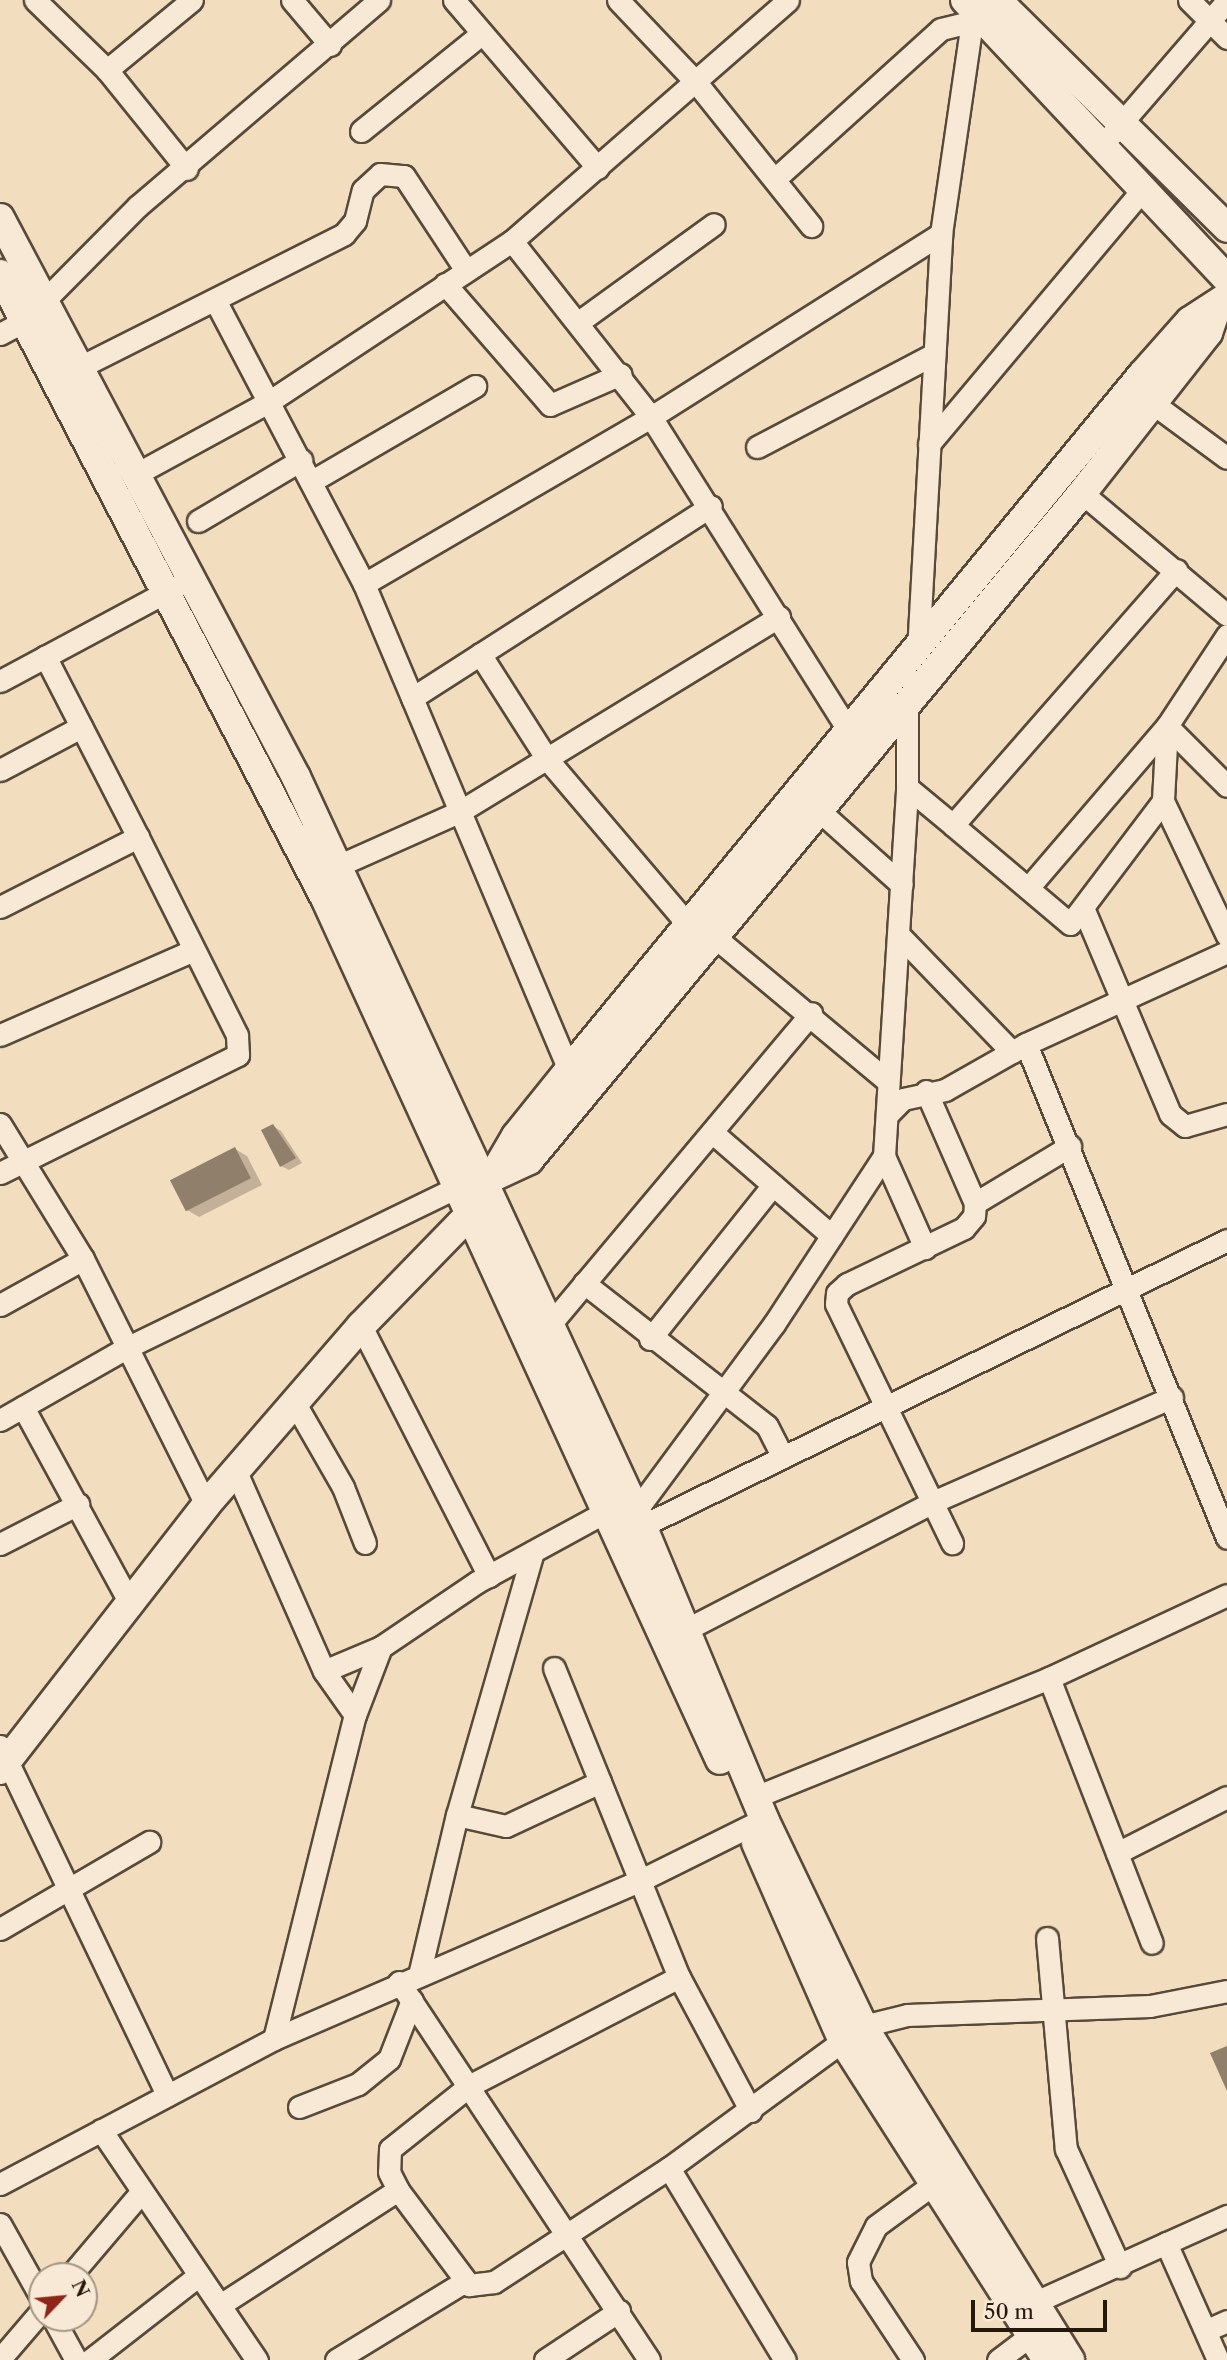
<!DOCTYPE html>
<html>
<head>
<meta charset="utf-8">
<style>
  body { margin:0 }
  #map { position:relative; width:1227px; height:2360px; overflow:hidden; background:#f3ddbf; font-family:"Libre Caslon Text",serif }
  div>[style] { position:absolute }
  .shadow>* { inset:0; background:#0003 }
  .building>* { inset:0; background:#907f6a; transform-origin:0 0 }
  .roads { filter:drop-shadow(2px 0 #584a3a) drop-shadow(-2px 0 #584a3a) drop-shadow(0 2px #584a3a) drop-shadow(0 -2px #584a3a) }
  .minor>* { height:21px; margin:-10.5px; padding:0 10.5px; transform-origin:10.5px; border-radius:10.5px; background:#f7e9d5 }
  .tertiary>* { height:28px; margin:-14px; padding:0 14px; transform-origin:14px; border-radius:14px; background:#f7e9d5 }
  span { translate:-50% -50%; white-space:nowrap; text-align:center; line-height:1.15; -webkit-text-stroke:6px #f7e9d5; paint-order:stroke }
  .north { position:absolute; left:28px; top:2262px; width:70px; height:70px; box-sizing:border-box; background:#f7e9d5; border:2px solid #a39685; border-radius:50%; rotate:64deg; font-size:19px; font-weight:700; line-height:28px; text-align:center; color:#25190e }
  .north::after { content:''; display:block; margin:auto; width:24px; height:32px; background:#8f2418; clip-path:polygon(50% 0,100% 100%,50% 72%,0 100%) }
  .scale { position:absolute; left:971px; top:2300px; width:136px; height:32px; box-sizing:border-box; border:4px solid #25190e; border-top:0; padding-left:9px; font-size:21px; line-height:24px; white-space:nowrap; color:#25190e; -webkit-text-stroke:5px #f7e9d5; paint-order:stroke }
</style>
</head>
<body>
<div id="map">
  <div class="shadow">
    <div style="clip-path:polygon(273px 1126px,281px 1131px,302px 1163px,289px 1170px,281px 1166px)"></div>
    <div style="clip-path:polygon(235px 1149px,247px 1156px,262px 1185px,199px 1217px,187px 1210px)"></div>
  </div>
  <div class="building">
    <div style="clip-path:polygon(273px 1124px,296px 1158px,280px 1167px,261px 1130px)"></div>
    <div style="left:235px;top:1147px;width:35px;height:73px;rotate:63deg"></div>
    <div style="clip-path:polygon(1227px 2046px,1227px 2091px,1210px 2053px)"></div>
  </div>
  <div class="roads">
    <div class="minor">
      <div style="left:35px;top:0;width:100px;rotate:44.2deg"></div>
      <div style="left:107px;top:70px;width:127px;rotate:51.1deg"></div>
      <div style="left:292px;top:0;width:59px;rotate:49.8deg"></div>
      <div style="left:454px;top:0;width:221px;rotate:49.4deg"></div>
      <div style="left:618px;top:0;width:112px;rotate:46.5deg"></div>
      <div style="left:695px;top:81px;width:186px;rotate:51.3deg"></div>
      <div style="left:1189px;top:0;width:54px;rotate:45deg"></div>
      <div style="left:107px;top:70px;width:110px;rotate:-39.5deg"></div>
      <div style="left:361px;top:131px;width:154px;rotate:-38.9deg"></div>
      <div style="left:1112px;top:134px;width:176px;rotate:-49.2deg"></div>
      <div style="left:776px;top:178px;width:222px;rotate:-42.1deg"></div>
      <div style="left:941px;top:29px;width:46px;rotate:-13.7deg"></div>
      <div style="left:512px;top:241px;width:224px;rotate:51.7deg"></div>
      <div style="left:651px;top:417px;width:373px;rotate:57.8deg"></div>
      <div style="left:445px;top:284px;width:160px;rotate:49deg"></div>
      <div style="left:550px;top:405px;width:77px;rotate:-23.6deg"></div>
      <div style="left:216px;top:302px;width:318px;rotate:62.3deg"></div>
      <div style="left:364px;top:584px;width:527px;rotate:67.13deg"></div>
      <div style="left:580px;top:321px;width:165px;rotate:-35.9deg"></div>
      <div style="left:0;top:334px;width:27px;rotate:-28deg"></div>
      <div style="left:24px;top:321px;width:162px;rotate:-45.3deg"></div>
      <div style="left:138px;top:206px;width:317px;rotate:-40.5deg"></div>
      <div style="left:80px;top:367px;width:296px;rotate:-26.7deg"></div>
      <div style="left:344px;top:234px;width:17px;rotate:-50deg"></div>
      <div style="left:355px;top:221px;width:32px;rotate:-76deg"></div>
      <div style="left:363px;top:190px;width:23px;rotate:-43deg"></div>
      <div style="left:380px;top:174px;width:24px;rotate:5deg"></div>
      <div style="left:404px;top:176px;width:111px;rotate:56.7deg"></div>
      <div style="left:1151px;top:402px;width:94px;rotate:36.4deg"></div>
      <div style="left:929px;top:444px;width:330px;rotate:-50deg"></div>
      <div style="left:757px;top:447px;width:200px;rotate:-27.7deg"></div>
      <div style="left:138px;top:473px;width:150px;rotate:-28.6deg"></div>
      <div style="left:270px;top:401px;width:290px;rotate:-33.5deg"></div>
      <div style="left:512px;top:241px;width:366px;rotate:-41.1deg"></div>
      <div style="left:312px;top:481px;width:189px;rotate:-30.2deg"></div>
      <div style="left:1082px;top:493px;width:189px;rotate:40.1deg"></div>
      <div style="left:198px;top:521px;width:120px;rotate:-30.6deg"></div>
      <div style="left:364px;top:584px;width:332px;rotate:-30.2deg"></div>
      <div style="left:651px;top:417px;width:343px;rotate:-32.3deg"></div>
      <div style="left:1227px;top:635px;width:109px;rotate:123.4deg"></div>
      <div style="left:1167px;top:726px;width:85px;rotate:45deg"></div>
      <div style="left:918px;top:651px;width:418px;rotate:-86.8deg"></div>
      <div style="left:941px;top:234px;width:214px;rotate:-81.7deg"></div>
      <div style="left:480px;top:654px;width:125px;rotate:57.5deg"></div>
      <div style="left:547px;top:759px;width:221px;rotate:49.6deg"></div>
      <div style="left:0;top:681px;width:201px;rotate:-28.2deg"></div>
      <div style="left:412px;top:698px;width:355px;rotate:-32.7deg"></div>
      <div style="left:0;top:770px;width:92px;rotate:-28deg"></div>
      <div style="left:907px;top:787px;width:60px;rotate:39.6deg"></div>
      <div style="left:1163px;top:801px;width:154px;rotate:127.1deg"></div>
      <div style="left:1070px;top:924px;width:153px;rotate:-139.8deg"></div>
      <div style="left:953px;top:825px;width:339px;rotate:-48.8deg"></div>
      <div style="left:816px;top:808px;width:115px;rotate:41.8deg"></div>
      <div style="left:324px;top:872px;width:148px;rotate:-24deg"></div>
      <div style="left:459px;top:812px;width:375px;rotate:-31.4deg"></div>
      <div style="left:1028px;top:888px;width:213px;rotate:-49.4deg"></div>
      <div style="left:1167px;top:726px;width:75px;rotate:93.1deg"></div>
      <div style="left:1163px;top:801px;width:149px;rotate:64.6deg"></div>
      <div style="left:0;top:907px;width:155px;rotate:-26.9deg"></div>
      <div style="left:138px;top:837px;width:203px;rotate:-117.2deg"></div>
      <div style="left:1084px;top:910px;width:221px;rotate:67.1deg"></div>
      <div style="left:1170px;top:1114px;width:19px;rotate:39deg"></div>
      <div style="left:1185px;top:1126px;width:44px;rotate:-15.9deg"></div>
      <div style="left:711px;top:934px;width:228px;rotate:39.8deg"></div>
      <div style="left:899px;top:935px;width:163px;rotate:46deg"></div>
      <div style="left:0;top:1035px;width:209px;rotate:-23.7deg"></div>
      <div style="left:1026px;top:1044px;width:533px;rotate:67.86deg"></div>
      <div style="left:926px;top:1091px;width:122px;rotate:66.4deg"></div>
      <div style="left:975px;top:1203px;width:13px;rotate:94deg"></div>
      <div style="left:974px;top:1216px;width:16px;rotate:130deg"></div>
      <div style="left:964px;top:1228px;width:130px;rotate:154.4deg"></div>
      <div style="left:847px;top:1284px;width:13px;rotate:138deg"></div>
      <div style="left:837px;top:1293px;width:11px;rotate:95deg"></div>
      <div style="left:836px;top:1304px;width:266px;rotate:64.1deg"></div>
      <div style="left:888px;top:1114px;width:21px;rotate:-45deg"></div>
      <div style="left:903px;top:1099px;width:43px;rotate:-12.1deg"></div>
      <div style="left:945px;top:1090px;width:93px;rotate:-29.6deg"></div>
      <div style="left:1026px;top:1044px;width:221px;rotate:-24.6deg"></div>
      <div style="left:0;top:1124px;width:158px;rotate:58.4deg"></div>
      <div style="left:83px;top:1259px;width:275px;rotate:63.4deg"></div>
      <div style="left:713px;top:1133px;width:157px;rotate:40.9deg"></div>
      <div style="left:884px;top:1156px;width:101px;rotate:66deg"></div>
      <div style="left:0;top:1173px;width:266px;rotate:-26.4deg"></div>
      <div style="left:238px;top:1055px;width:20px;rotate:-93deg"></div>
      <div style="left:237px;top:1035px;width:221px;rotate:-116.6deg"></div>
      <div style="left:975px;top:1203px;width:111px;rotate:-31deg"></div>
      <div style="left:584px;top:1283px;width:232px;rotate:38deg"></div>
      <div style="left:767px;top:1426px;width:35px;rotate:63deg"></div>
      <div style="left:0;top:1305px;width:95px;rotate:-29deg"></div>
      <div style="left:361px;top:1326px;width:281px;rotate:62.9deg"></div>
      <div style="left:547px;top:1328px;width:411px;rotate:-50deg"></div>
      <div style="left:650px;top:1339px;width:197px;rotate:-51.4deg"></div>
      <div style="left:23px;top:1407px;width:226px;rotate:61.4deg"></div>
      <div style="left:297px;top:1407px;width:92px;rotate:60.1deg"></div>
      <div style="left:343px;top:1487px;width:60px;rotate:68.6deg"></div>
      <div style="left:0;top:1420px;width:147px;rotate:-29.7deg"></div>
      <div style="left:128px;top:1347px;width:368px;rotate:-25.9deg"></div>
      <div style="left:237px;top:1474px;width:215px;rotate:66.2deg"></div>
      <div style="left:629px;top:1520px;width:244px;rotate:-53.5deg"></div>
      <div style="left:774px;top:1324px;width:201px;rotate:-56.8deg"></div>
      <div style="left:884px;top:1156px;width:370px;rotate:-86.4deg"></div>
      <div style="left:907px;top:787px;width:88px;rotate:-90deg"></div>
      <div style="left:642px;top:1526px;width:651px;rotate:-26.05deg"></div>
      <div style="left:0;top:1544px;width:88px;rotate:-27.1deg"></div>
      <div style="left:687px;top:1629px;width:277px;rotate:-27.3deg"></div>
      <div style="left:933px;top:1502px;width:261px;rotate:-23.7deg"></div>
      <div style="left:554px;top:1668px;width:333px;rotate:68deg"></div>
      <div style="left:679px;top:1977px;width:237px;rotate:152.6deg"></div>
      <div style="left:469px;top:2086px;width:101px;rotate:141.4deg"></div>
      <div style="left:390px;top:2149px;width:23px;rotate:92deg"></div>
      <div style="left:389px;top:2172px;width:20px;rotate:63deg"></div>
      <div style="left:398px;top:2190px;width:119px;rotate:53.2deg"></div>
      <div style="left:469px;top:2285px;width:25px;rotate:-7deg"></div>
      <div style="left:494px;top:2282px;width:209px;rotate:-33.1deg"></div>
      <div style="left:669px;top:2168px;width:240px;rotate:-36.2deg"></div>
      <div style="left:863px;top:2026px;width:45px;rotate:-14deg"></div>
      <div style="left:907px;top:2015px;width:243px;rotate:-2.1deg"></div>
      <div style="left:1150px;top:2006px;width:78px;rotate:-11deg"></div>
      <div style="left:1049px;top:1678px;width:284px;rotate:68.8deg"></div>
      <div style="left:355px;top:1715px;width:54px;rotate:-125.2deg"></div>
      <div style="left:324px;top:1671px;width:62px;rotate:-22.8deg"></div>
      <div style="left:0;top:1746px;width:387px;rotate:64.4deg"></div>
      <div style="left:755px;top:1797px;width:317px;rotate:-22deg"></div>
      <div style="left:1049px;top:1678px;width:196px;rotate:-25deg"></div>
      <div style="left:457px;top:1815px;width:50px;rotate:12.7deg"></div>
      <div style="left:506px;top:1826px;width:104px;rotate:-25.1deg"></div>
      <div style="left:1117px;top:1853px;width:123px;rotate:-27deg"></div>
      <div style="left:0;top:1929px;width:173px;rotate:-30.3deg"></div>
      <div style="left:1047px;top:1938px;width:212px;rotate:84.9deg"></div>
      <div style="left:1066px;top:2149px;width:130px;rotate:65.4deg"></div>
      <div style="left:420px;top:1971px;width:160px;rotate:-76.7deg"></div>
      <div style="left:457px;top:1815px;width:274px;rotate:-73.9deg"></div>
      <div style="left:679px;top:1977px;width:152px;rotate:61.8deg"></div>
      <div style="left:399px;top:1982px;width:453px;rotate:56.5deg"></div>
      <div style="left:274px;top:2039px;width:334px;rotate:-76deg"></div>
      <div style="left:355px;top:1715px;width:73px;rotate:-69.1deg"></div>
      <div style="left:381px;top:1647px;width:116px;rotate:-34.1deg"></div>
      <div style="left:477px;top:1582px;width:148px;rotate:-28.6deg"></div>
      <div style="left:299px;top:2107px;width:63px;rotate:-21.3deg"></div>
      <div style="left:358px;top:2084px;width:40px;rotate:-39deg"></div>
      <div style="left:389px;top:2059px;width:63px;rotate:-68.7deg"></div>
      <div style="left:101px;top:2130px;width:278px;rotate:55.9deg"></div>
      <div style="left:669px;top:2168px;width:224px;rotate:58.9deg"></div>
      <div style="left:0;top:2184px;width:310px;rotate:-27.9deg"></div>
      <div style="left:274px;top:2039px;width:400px;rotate:-23.4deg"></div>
      <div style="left:641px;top:1880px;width:137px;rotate:-26.4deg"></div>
      <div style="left:0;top:2224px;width:86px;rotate:60.8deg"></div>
      <div style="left:1166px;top:2243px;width:128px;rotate:66deg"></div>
      <div style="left:70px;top:2276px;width:111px;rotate:-49.7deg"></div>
      <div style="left:220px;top:2305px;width:212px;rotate:-32.9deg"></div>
      <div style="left:1022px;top:2308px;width:225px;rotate:-24.2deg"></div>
      <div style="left:53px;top:2318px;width:48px;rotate:61.3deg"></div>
      <div style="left:1207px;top:2330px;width:22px;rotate:-24deg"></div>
      <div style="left:0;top:2359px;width:65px;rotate:-49.4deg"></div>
      <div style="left:90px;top:2360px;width:138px;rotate:-37.9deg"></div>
      <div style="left:336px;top:2360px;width:150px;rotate:-31.4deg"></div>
      <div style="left:545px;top:2360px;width:89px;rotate:-33.5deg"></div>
      <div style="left:913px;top:2360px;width:95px;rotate:-123.4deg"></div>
      <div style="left:861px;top:2281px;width:19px;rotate:-99deg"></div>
      <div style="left:858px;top:2262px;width:40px;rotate:-63.4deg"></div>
      <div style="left:876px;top:2226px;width:69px;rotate:-36.2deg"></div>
      <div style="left:998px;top:2360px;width:41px;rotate:-37.1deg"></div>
    </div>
    <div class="tertiary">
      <div style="left:965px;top:0;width:383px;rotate:46.8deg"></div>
      <div style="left:997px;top:0;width:324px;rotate:44.7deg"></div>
      <div style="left:0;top:218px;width:633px;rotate:62.1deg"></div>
      <div style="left:296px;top:777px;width:809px;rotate:65.15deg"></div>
      <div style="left:636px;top:1511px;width:334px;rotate:67.4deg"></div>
      <div style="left:764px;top:1819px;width:229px;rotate:64.4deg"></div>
      <div style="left:863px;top:2026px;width:393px;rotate:58.2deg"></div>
      <div style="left:0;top:274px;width:704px;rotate:62.49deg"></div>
      <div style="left:325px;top:898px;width:948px;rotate:65.38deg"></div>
      <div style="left:495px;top:1176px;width:38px;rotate:-25deg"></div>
      <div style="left:529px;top:1160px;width:866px;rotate:-50.34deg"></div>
      <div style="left:1082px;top:493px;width:204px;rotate:-51.8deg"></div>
      <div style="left:1208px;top:333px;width:28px;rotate:-71deg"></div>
      <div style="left:0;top:1770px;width:336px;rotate:-52.1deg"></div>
      <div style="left:206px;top:1505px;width:237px;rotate:-49.1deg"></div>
      <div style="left:361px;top:1326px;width:158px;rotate:-45.8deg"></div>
      <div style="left:471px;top:1213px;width:89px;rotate:-59.7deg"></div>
      <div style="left:516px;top:1136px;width:85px;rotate:-51.2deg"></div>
      <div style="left:569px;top:1070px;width:901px;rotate:-50.5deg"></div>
      <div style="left:1142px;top:375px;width:72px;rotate:-48.4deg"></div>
      <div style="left:1190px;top:321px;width:44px;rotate:-33deg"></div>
      <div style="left:756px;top:1843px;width:216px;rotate:66.3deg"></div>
      <div style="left:843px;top:2041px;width:376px;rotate:57.4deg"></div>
    </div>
  </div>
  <div class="north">N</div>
  <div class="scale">50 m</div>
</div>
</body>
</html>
